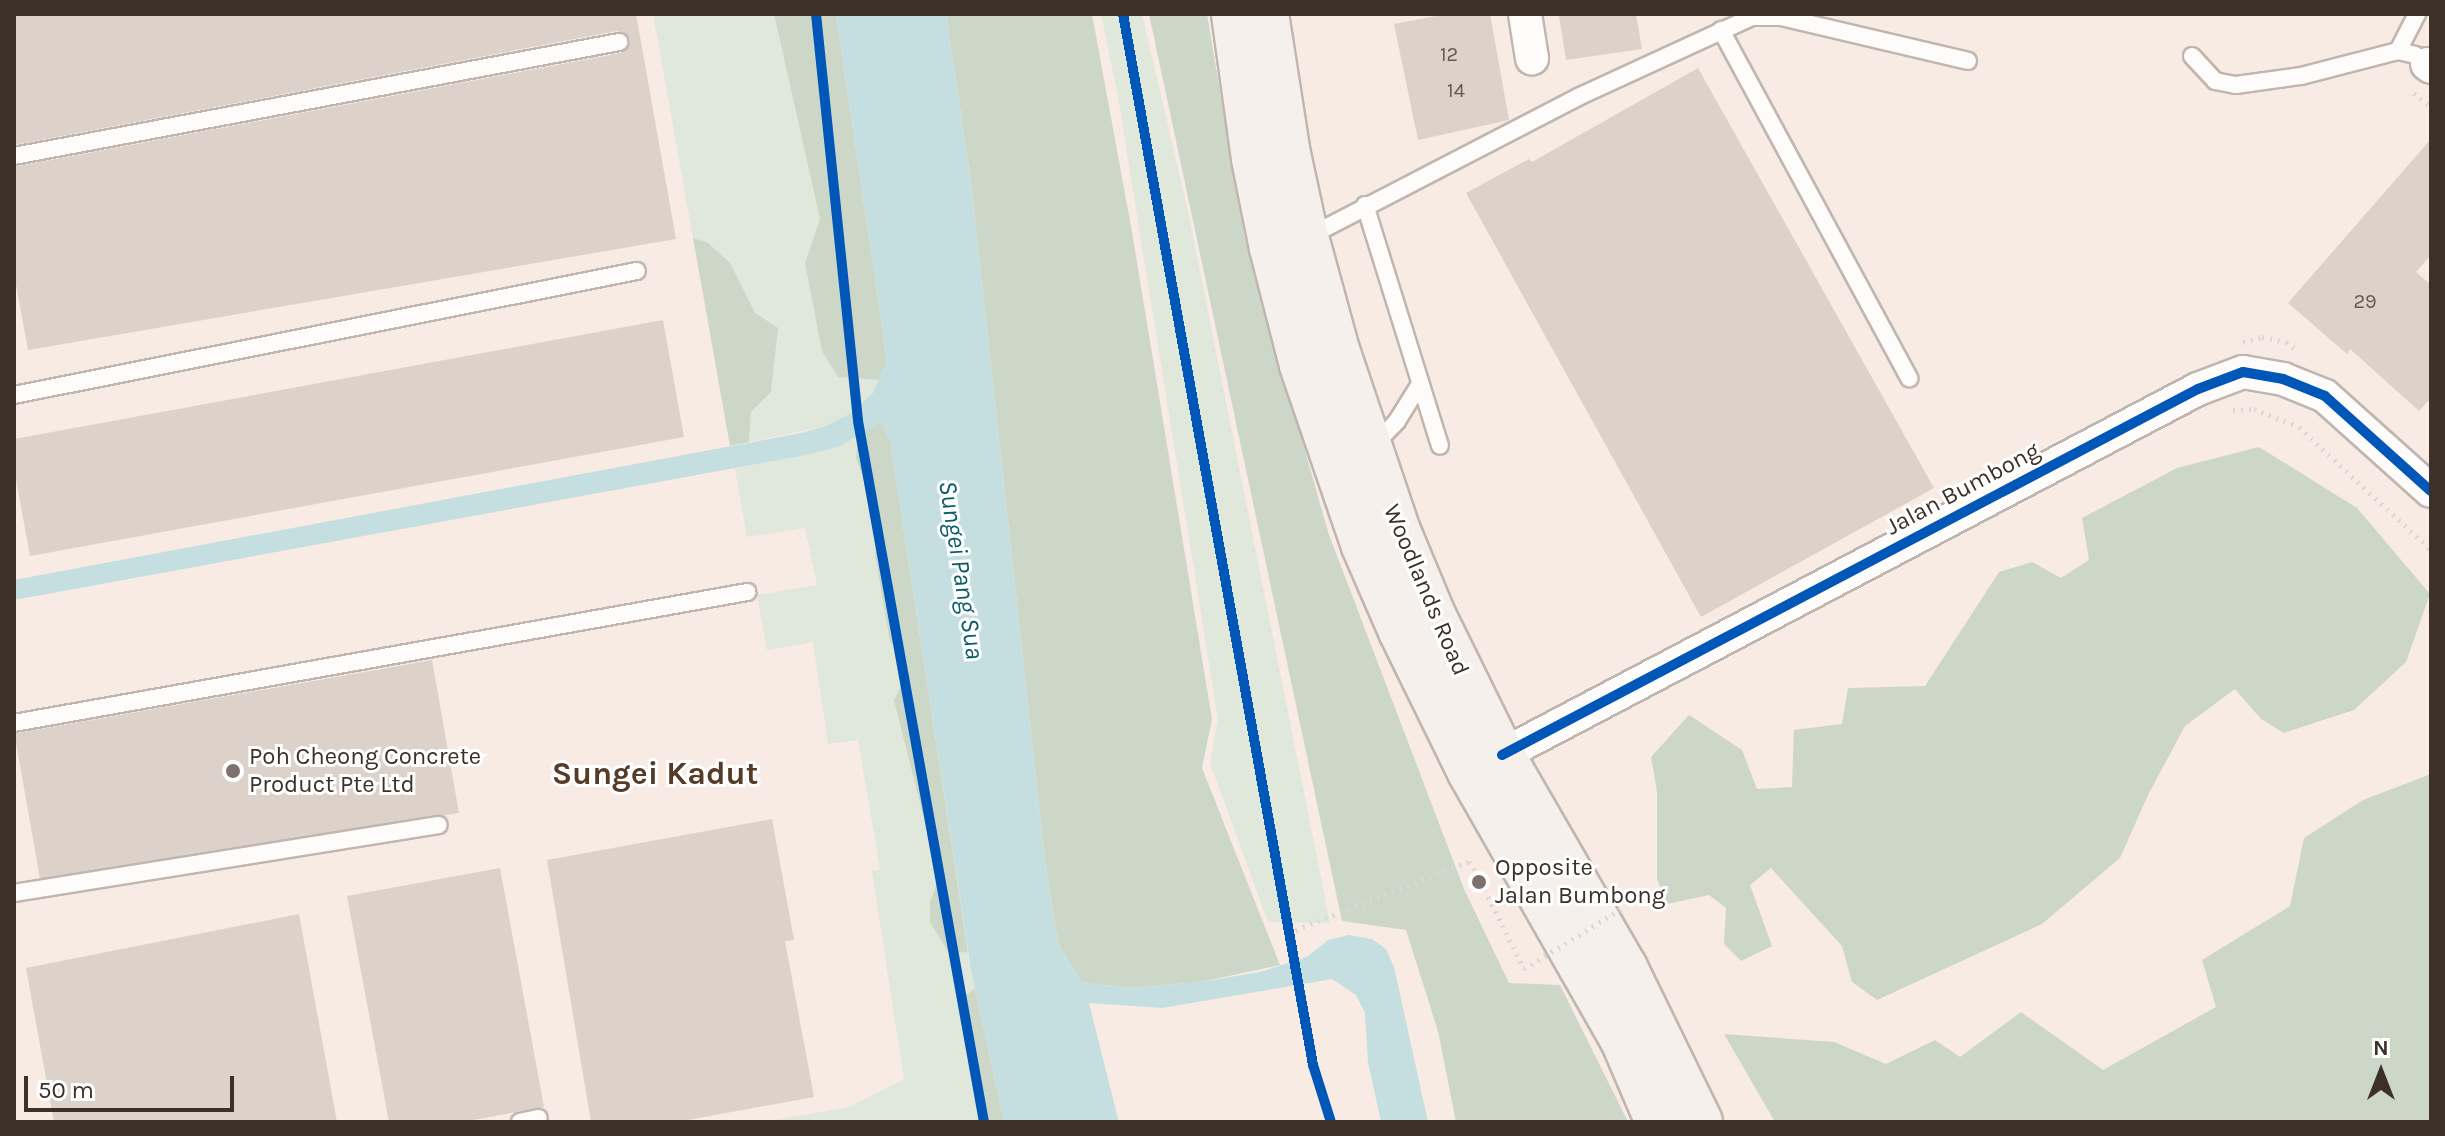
<!DOCTYPE html>
<html>
<head>
<meta charset="utf-8">
<style>
  body { margin:0 }
  #map { position:relative; width:2445px; height:1136px; overflow:hidden; background:#f7ebe4; font-family:Karla,sans-serif }
  div>[style] { position:absolute }
  .green>* { inset:0; background:#e0e7db }
  .forest>* { inset:0; background:#cdd7c8 }
  .water>* { inset:0; background:#c5dee0 }
  .building>* { inset:0; background:#dcd2ca; transform-origin:0 0 }
  .path>* { height:5px; margin-top:-2.5px; transform-origin:0; background:repeating-linear-gradient(90deg,#dad7d4 0 2px,transparent 0 8px) }
  .roads { filter:drop-shadow(2px 0 #c1b6af) drop-shadow(-2px 0 #c1b6af) drop-shadow(0 2px #c1b6af) drop-shadow(0 -2px #c1b6af) }
  .lane>* { height:16px; margin:-8px; padding:0 8px; transform-origin:8px; border-radius:8px; background:#fefcfb }
  .street>* { height:32px; margin:-16px; padding:0 16px; transform-origin:16px; border-radius:16px; background:#fefcfb }
  .primary>* { height:44px; margin:-22px; padding:0 22px; transform-origin:22px; border-radius:22px; background:#f5f0ec }
  .path-bridge>* { height:5px; margin-top:-2.5px; transform-origin:0; background:repeating-linear-gradient(90deg,#dad7d4 0 2px,transparent 0 8px) }
  .cycleway>* { height:10px; margin:-5px; padding:0 5px; transform-origin:5px; border-radius:5px; background:#0057b8 }
  .dots>* { width:22px; height:22px; translate:-50% -50%; box-sizing:border-box; border:4px solid #fff; border-radius:50% }
  span { translate:-50% -50%; white-space:nowrap; text-align:center; line-height:1.15; -webkit-text-stroke:6px #fff; paint-order:stroke }
  .number-label { font-size:20px; color:#665a52 }
  .number-label span { -webkit-text-stroke-width:0 }
  .street-label { font-size:24px; color:#3d3027 }
  .poi-label { font-size:24px; color:#3d3027 }
  .left { translate:0 -50%; text-align:left }
  .water-label { font-size:26px; color:#0b5e67; font-style:italic }
  .district-label { font-size:32px; color:#563b27; font-weight:700 }
  .frame { position:absolute; inset:0; border:16px solid #3d3027; pointer-events:none }
  .north { position:absolute; left:2341px; top:1032px; width:80px; height:80px; -webkit-text-stroke:6px #fff; paint-order:stroke; rotate:0deg; font-size:22px; font-weight:700; line-height:32px; text-align:center; color:#3d3027 }
  .north::after { content:''; display:block; margin:auto; width:28px; height:36px; background:#3d3027; clip-path:polygon(50% 0,100% 100%,50% 72%,0 100%) }
  .scale { position:absolute; left:24px; top:1076px; width:210px; height:36px; box-sizing:border-box; border:4px solid #3d3027; border-top:0; padding-left:10px; font-size:24px; line-height:28px; white-space:nowrap; color:#3d3027; -webkit-text-stroke:6px #fff; paint-order:stroke }
</style>
</head>
<body>
<div id="map">
  <div class="green">
    <div style="clip-path:polygon(653px 14px,774px 14px,820px 219px,805px 263px,838px 377px,879px 380px,873px 393px,851px 413px,826px 426px,749px 442px,751px 412px,771px 392px,755px 313px,729px 263px,707px 242px,693px 238px)"></div>
    <div style="clip-path:polygon(1101px 14px,1142px 14px,1189px 216px,1330px 923px,1268px 922px,1210px 763px,1218px 719px,1118px 97px)"></div>
    <div style="clip-path:polygon(858px 435px,856px 458px,879px 522px,875px 554px,908px 673px,922px 807px,939px 878px,930px 902px,949px 952px,968px 952px,975px 988px,964px 997px,960px 1014px,984px 1122px,764px 1122px,849px 1107px,904px 1079px,872px 871px,880px 869px,858px 740px,828px 744px,813px 642px,767px 650px,757px 595px,817px 585px,805px 528px,747px 537px,735px 469px,837px 447px)"></div>
  </div>
  <div class="forest">
    <div style="clip-path:polygon(774px 14px,836px 14px,887px 360px,879px 380px,838px 377px,822px 351px,805px 263px,820px 219px)"></div>
    <div style="clip-path:polygon(946px 14px,1092px 14px,1132px 232px,1212px 719px,1202px 768px,1280px 965px,1201px 982px,1129px 988px,1082px 982px,1058px 944px,1045px 861px,971px 182px)"></div>
    <div style="clip-path:polygon(1149px 14px,1207px 14px,1244px 234px,1328px 532px,1464px 889px,1509px 983px,1560px 985px,1628px 1122px,1456px 1122px,1438px 1031px,1406px 930px,1342px 921px)"></div>
    <div style="clip-path:polygon(693px 238px,707px 242px,730px 263px,755px 313px,778px 328px,771px 392px,751px 412px,749px 442px,730px 446px)"></div>
    <div style="clip-path:polygon(881px 422px,890px 440px,968px 952px,949px 953px,930px 922px,930px 902px,939px 878px,894px 700px,908px 673px,905px 656px,890px 642px,875px 554px,879px 522px,856px 458px,858px 435px)"></div>
    <div style="clip-path:polygon(2259px 447px,2357px 508px,2430px 594px,2406px 662px,2354px 710px,2284px 733px,2261px 719px,2235px 689px,2185px 726px,2148px 795px,2120px 858px,2042px 924px,1877px 1000px,1852px 982px,1842px 946px,1771px 868px,1750px 885px,1772px 946px,1741px 961px,1724px 944px,1726px 908px,1709px 895px,1667px 904px,1657px 879px,1657px 792px,1651px 757px,1689px 715px,1742px 750px,1757px 789px,1792px 787px,1794px 730px,1842px 724px,1848px 688px,1925px 686px,1999px 572px,2032px 562px,2061px 578px,2089px 560px,2082px 518px,2177px 468px)"></div>
    <div style="clip-path:polygon(2431px 774px,2431px 1122px,1775px 1122px,1724px 1034px,1834px 1042px,1886px 1064px,1935px 1040px,1960px 1057px,2021px 1012px,2103px 1070px,2216px 1007px,2202px 960px,2290px 906px,2304px 838px,2363px 800px)"></div>
    <div style="clip-path:polygon(975px 988px,1004px 1122px,984px 1122px,964px 1036px,960px 1014px,964px 997px)"></div>
  </div>
  <div class="water">
    <div style="clip-path:polygon(836px 14px,946px 14px,971px 182px,1045px 861px,1058px 944px,1082px 982px,1129px 988px,1201px 982px,1260px 972px,1307px 957px,1328px 940px,1349px 935px,1372px 939px,1386px 949px,1394px 967px,1428px 1122px,1381px 1122px,1368px 1062px,1365px 1013px,1356px 995px,1332px 979px,1162px 1008px,1089px 1003px,1119px 1122px,1004px 1122px,971px 969px,890px 441px,881px 423px,838px 447px,806px 455px,14px 600px,14px 580px,801px 433px,826px 426px,851px 413px,873px 393px,887px 360px)"></div>
  </div>
  <div class="building">
    <div style="clip-path:polygon(14px 14px,636px 14px,676px 239px,28px 350px,14px 274px,14px 167px,621px 53px,630px 41px,627px 34px,617px 31px,14px 145px)"></div>
    <div style="clip-path:polygon(1447px 14px,1490px 14px,1509px 120px,1418px 140px,1394px 24px)"></div>
    <div style="clip-path:polygon(1571px 14px,1636px 14px,1642px 49px,1566px 60px,1559px 16px)"></div>
    <div style="clip-path:polygon(1698px 68px,1934px 488px,1701px 617px,1466px 193px,1529px 159px,1532px 162px)"></div>
    <div style="clip-path:polygon(2431px 139px,2431px 255px,2416px 272px,2431px 285px,2431px 398px,2419px 411px,2350px 349px,2347px 354px,2288px 303px)"></div>
    <div style="clip-path:polygon(663px 320px,684px 437px,30px 556px,14px 468px,14px 439px)"></div>
    <div style="left:432px;top:660px;width:155px;height:424px;rotate:80deg"></div>
    <div style="clip-path:polygon(772px 819px,794px 940px,785px 941px,814px 1097px,677px 1122px,591px 1122px,547px 860px)"></div>
    <div style="clip-path:polygon(500px 868px,544px 1107px,462px 1122px,389px 1122px,347px 896px)"></div>
    <div style="clip-path:polygon(299px 914px,337px 1122px,54px 1122px,26px 968px)"></div>
  </div>
  <div class="path">
    <div style="left:2414px;top:93px;width:23px;rotate:41deg"></div>
    <div style="left:2243px;top:342px;width:20px;rotate:-15deg"></div>
    <div style="left:2262px;top:337px;width:25px;rotate:12deg"></div>
    <div style="left:2286px;top:342px;width:14px;rotate:39deg"></div>
    <div style="left:2233px;top:410px;width:21px;rotate:-3deg"></div>
    <div style="left:2254px;top:409px;width:48px;rotate:21.8deg"></div>
    <div style="left:2299px;top:427px;width:180px;rotate:43deg"></div>
    <div style="left:1288px;top:933px;width:196px;rotate:-21.6deg"></div>
    <div style="left:1470px;top:861px;width:121px;rotate:63.4deg"></div>
  </div>
  <div class="roads">
    <div class="lane">
      <div style="left:1721px;top:30px;width:396px;rotate:61.6deg"></div>
      <div style="left:2398px;top:51px;width:42px;rotate:-62.8deg"></div>
      <div style="left:2192px;top:56px;width:34px;rotate:47deg"></div>
      <div style="left:2215px;top:81px;width:21px;rotate:11deg"></div>
      <div style="left:2236px;top:85px;width:66px;rotate:-7.9deg"></div>
      <div style="left:2301px;top:76px;width:100px;rotate:-14.5deg"></div>
      <div style="left:2398px;top:51px;width:17px;rotate:13deg"></div>
      <div style="left:2415px;top:55px;width:15px;rotate:37deg"></div>
      <div style="left:14px;top:156px;width:616px;rotate:-10.67deg"></div>
      <div style="left:1365px;top:205px;width:252px;rotate:72.7deg"></div>
      <div style="left:1310px;top:236px;width:302px;rotate:-27.4deg"></div>
      <div style="left:1578px;top:97px;width:192px;rotate:-24.7deg"></div>
      <div style="left:1752px;top:17px;width:29px"></div>
      <div style="left:1781px;top:17px;width:192px;rotate:13.2deg"></div>
      <div style="left:14px;top:395px;width:635px;rotate:-11.26deg"></div>
      <div style="left:1373px;top:446px;width:35px;rotate:-46deg"></div>
      <div style="left:1397px;top:421px;width:44px;rotate:-58.1deg"></div>
      <div style="left:14px;top:723px;width:745px;rotate:-10.13deg"></div>
      <div style="left:14px;top:893px;width:430px;rotate:-9.1deg"></div>
      <div style="left:520px;top:1122px;width:19px;rotate:-12deg"></div>
    </div>
    <div class="street">
      <div style="left:1525px;top:14px;width:45px;rotate:81deg"></div>
      <div style="left:2427px;top:64px;width:5px;rotate:37deg"></div>
      <div style="left:1502px;top:755px;width:786px;rotate:-27.74deg"></div>
      <div style="left:2198px;top:389px;width:48px;rotate:-20.7deg"></div>
      <div style="left:2243px;top:372px;width:41px;rotate:9.9deg"></div>
      <div style="left:2283px;top:379px;width:45px;rotate:22deg"></div>
      <div style="left:2325px;top:396px;width:142px;rotate:41.9deg"></div>
    </div>
    <div class="primary">
      <div style="left:1234px;top:14px;width:146px;rotate:82.1deg"></div>
      <div style="left:1254px;top:159px;width:91px;rotate:78.6deg"></div>
      <div style="left:1272px;top:248px;width:121px;rotate:75.6deg"></div>
      <div style="left:1302px;top:365px;width:191px;rotate:71.1deg"></div>
      <div style="left:1364px;top:546px;width:93px;rotate:66.5deg"></div>
      <div style="left:1401px;top:631px;width:157px;rotate:63.9deg"></div>
      <div style="left:1470px;top:772px;width:309px;rotate:60.3deg"></div>
      <div style="left:1623px;top:1040px;width:89px;rotate:66.9deg"></div>
      <div style="left:1266px;top:14px;width:142px;rotate:81.1deg"></div>
      <div style="left:1288px;top:154px;width:85px;rotate:77.8deg"></div>
      <div style="left:1306px;top:237px;width:117px;rotate:74.7deg"></div>
      <div style="left:1337px;top:350px;width:191px;rotate:71.4deg"></div>
      <div style="left:1398px;top:531px;width:91px;rotate:67.4deg"></div>
      <div style="left:1433px;top:615px;width:156px;rotate:63.8deg"></div>
      <div style="left:1502px;top:755px;width:246px;rotate:60deg"></div>
      <div style="left:1625px;top:968px;width:171px;rotate:64deg"></div>
    </div>
  </div>
  <div class="path-bridge">
    <div style="left:1524px;top:969px;width:120px;rotate:-31.7deg"></div>
  </div>
  <div class="cycleway">
    <div style="left:816px;top:14px;width:409px;rotate:84.1deg"></div>
    <div style="left:858px;top:421px;width:712px;rotate:79.81deg"></div>
    <div style="left:1123px;top:14px;width:1068px;rotate:79.75deg"></div>
    <div style="left:1313px;top:1065px;width:60px;rotate:72.5deg"></div>
    <div style="left:1502px;top:755px;width:786px;rotate:-27.74deg"></div>
    <div style="left:2198px;top:389px;width:48px;rotate:-20.7deg"></div>
    <div style="left:2243px;top:372px;width:41px;rotate:9.9deg"></div>
    <div style="left:2283px;top:379px;width:45px;rotate:22deg"></div>
    <div style="left:2325px;top:396px;width:142px;rotate:41.9deg"></div>
  </div>
  <div class="dots">
    <div style="left:233px;top:771px;background:#7e7169"></div>
    <div style="left:1479px;top:882px;background:#7e7169"></div>
  </div>
  <div class="number-label">
    <span style="left:1449px;top:54px">12</span>
    <span style="left:1456px;top:90px">14</span>
    <span style="left:2365px;top:301px">29</span>
  </div>
  <div class="street-label">
    <span style="left:1963px;top:489px;rotate:-28deg">Jalan Bumbong</span>
    <span style="left:1426px;top:590px;rotate:67deg">Woodlands Road</span>
  </div>
  <div class="poi-label">
    <span class="left" style="left:249px;top:771px">Poh Cheong Concrete<br>Product Pte Ltd</span>
    <span class="left" style="left:1495px;top:882px">Opposite<br>Jalan Bumbong</span>
  </div>
  <div class="water-label">
    <span style="left:961px;top:570px;rotate:81deg">Sungei Pang Sua</span>
  </div>
  <div class="district-label">
    <span style="left:655px;top:774px">Sungei Kadut</span>
  </div>
  <div class="frame"></div>
  <div class="north">N</div>
  <div class="scale">50 m</div>
</div>
</body>
</html>
